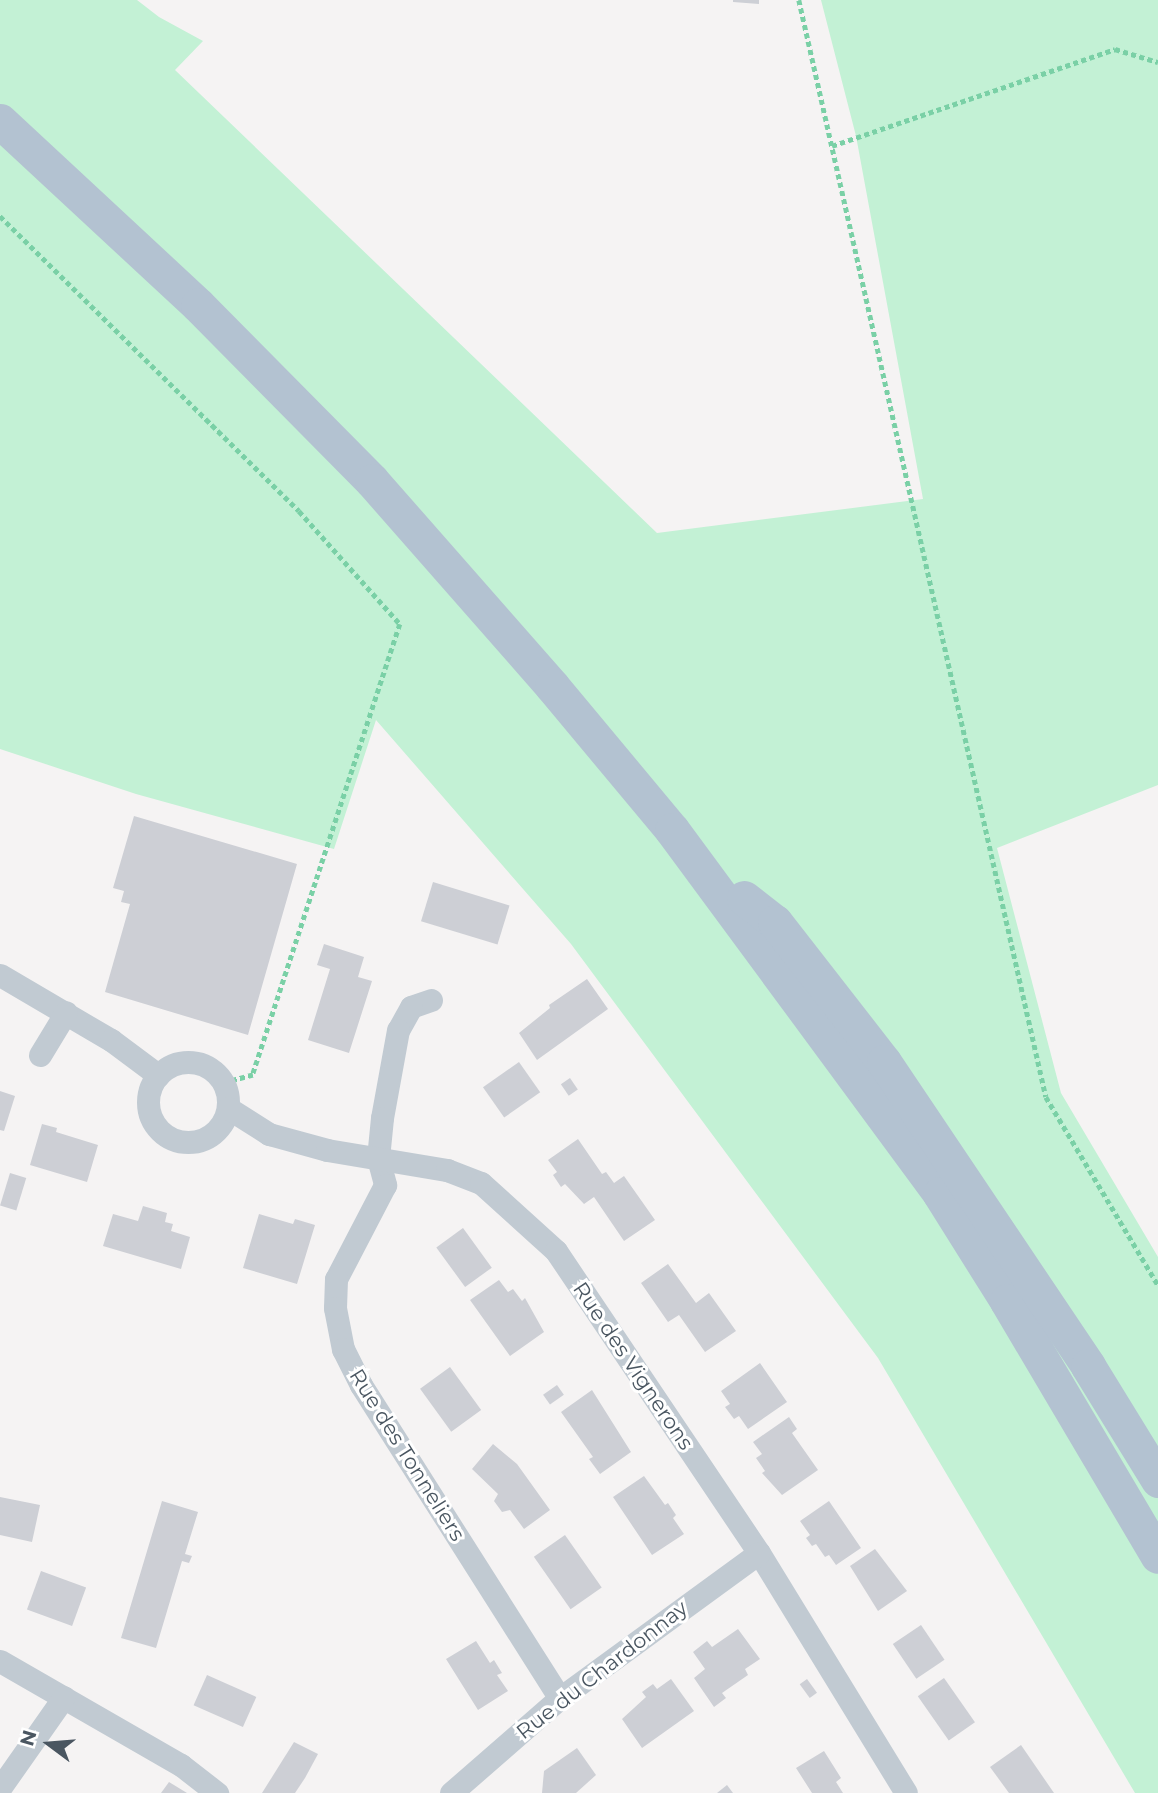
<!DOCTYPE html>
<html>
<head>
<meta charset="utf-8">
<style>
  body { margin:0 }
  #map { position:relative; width:1158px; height:1793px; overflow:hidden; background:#f5f3f3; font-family:Montserrat,sans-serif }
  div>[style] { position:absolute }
  .green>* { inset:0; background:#c3f1d5 }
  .building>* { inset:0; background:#cdcfd5; transform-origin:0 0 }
  .path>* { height:4.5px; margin-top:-2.25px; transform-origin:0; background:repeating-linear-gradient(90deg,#7ad0a6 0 5px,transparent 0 8.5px) }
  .minor>* { height:23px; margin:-11.5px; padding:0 11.5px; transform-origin:11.5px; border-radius:11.5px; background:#c1cad2 }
  .minor>.ring { margin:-11.5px; padding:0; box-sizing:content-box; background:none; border:23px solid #c1cad2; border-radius:50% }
  .primary>* { height:35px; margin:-17.5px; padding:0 17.5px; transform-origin:17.5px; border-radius:17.5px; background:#b3c2d1 }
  span { translate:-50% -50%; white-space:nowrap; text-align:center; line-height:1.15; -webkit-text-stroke:6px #fff; paint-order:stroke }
  .street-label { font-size:21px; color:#4a5661 }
  .north { position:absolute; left:14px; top:1709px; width:70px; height:70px; -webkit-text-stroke:5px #fff; paint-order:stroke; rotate:286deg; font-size:19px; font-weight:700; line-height:28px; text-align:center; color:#4a5661 }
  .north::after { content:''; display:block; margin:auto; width:24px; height:32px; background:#4a5661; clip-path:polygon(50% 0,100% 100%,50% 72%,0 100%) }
</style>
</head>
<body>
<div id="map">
  <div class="green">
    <div style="clip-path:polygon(0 0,137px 0,159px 17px,203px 41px,175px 70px,657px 533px,923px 499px,856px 136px,821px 0,1158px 0,1158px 785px,997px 848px,1061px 1093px,1158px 1257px,1158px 1793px,1135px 1793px,878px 1358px,571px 944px,376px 720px,334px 849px,136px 794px,0 749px)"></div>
  </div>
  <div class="building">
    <div style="clip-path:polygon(733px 0,759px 0,759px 4px,733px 2px)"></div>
    <div style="clip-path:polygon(134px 816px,297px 864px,248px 1035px,105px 992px,130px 904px,121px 902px,124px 891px,113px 888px)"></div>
    <div style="left:433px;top:882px;width:80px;height:41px;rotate:17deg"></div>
    <div style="clip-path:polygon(324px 944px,364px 957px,358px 977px,372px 981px,349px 1053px,308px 1040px,330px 969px,317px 965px)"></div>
    <div style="clip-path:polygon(587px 979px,608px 1009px,537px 1060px,519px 1033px,550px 1008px,549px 1005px)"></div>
    <div style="left:519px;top:1062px;width:37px;height:44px;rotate:55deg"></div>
    <div style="left:570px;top:1078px;width:14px;height:11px;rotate:56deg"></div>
    <div style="clip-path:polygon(0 1091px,15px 1096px,4px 1131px,0 1130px)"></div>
    <div style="clip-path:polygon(42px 1124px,57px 1128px,56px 1132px,98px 1145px,87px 1182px,30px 1165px)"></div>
    <div style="clip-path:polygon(578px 1139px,602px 1174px,606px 1172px,614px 1183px,624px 1176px,655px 1220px,624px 1241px,594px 1197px,584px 1204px,565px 1184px,561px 1187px,553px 1175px,557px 1172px,548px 1160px)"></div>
    <div style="left:10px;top:1173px;width:17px;height:34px;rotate:17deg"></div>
    <div style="clip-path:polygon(143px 1206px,167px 1213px,165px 1222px,173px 1224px,171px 1231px,190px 1237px,181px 1269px,103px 1246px,113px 1214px,138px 1221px)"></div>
    <div style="clip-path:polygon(259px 1214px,293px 1224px,295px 1219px,315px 1225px,297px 1284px,243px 1268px)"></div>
    <div style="left:463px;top:1228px;width:49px;height:33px;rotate:54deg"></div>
    <div style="clip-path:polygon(668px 1264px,696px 1303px,709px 1293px,736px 1331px,705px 1352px,679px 1315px,668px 1322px,641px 1283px)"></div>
    <div style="clip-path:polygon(499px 1280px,508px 1292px,513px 1289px,522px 1301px,525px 1298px,544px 1332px,510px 1356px,470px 1300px)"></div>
    <div style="clip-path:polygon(760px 1363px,787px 1402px,748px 1429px,739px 1416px,734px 1419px,725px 1407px,730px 1404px,721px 1391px)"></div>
    <div style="left:450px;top:1367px;width:53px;height:37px;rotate:54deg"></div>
    <div style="left:557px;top:1385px;width:12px;height:17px;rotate:55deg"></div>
    <div style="clip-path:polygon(592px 1390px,631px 1452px,600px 1474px,589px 1459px,593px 1457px,561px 1412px)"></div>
    <div style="clip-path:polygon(789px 1417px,797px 1429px,792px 1433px,818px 1470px,782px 1495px,762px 1473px,765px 1471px,756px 1458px,762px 1454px,753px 1442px)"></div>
    <div style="clip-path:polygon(493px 1444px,517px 1464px,550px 1510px,524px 1529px,510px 1510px,502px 1512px,494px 1501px,498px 1494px,472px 1469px)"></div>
    <div style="clip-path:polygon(644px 1476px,665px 1505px,668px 1503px,676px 1515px,673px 1518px,684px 1534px,652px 1555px,613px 1497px)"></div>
    <div style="clip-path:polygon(0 1497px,40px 1505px,32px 1542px,0 1535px)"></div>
    <div style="clip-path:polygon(162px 1501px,198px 1512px,185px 1554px,192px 1556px,189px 1563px,182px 1561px,156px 1648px,121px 1638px)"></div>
    <div style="clip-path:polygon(829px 1501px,861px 1548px,836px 1565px,829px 1555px,825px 1557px,816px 1544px,812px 1546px,806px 1538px,810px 1535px,800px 1521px)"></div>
    <div style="left:565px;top:1535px;width:64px;height:38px;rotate:55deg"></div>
    <div style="clip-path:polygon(875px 1549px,907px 1591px,878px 1611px,850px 1566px)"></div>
    <div style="left:41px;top:1571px;width:48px;height:41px;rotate:20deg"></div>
    <div style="left:921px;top:1625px;width:42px;height:34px;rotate:56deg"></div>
    <div style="clip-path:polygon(738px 1629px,760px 1659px,745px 1669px,748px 1675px,722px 1693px,726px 1698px,714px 1707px,694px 1678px,705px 1669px,693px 1652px,707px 1641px,712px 1647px)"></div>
    <div style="clip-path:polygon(476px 1641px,490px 1663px,494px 1660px,502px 1673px,497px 1675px,508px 1691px,478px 1710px,446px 1659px)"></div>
    <div style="left:207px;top:1675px;width:54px;height:33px;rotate:24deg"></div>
    <div style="left:944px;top:1678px;width:54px;height:32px;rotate:55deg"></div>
    <div style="clip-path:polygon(671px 1679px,694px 1711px,642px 1748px,622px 1719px,646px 1697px,642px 1692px,653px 1684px,657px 1689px)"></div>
    <div style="left:807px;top:1679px;width:17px;height:9px;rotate:54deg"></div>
    <div style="clip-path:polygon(294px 1742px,318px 1754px,305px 1778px,295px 1793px,262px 1793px)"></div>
    <div style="clip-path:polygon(1021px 1745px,1054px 1793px,1009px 1793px,990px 1767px)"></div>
    <div style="clip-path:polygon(577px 1748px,596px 1775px,576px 1793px,542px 1793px,544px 1771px)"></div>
    <div style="clip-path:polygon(824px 1751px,841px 1778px,836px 1782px,843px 1793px,812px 1793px,796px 1768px)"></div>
    <div style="clip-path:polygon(169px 1782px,187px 1793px,161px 1793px)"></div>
    <div style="clip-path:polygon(727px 1785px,733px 1793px,717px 1793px)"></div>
  </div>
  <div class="path">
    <div style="left:799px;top:0;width:1124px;rotate:77.31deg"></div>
    <div style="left:1046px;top:1097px;width:219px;rotate:59.2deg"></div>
    <div style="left:832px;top:146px;width:299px;rotate:-18.9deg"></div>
    <div style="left:1115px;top:49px;width:45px;rotate:16.8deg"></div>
    <div style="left:0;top:216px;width:420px;rotate:44.6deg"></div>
    <div style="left:299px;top:511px;width:152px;rotate:48.2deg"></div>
    <div style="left:400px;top:624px;width:474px;rotate:108.1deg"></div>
    <div style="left:253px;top:1075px;width:24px;rotate:165deg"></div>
  </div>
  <div class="minor">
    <div style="left:0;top:975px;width:129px;rotate:30.4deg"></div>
    <div style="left:111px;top:1040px;width:59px;rotate:36.7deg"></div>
    <div style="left:431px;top:1000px;width:21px;rotate:161deg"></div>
    <div style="left:411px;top:1007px;width:26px;rotate:119deg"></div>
    <div style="left:398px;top:1030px;width:89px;rotate:100.3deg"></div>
    <div style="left:382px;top:1118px;width:40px;rotate:95.7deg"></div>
    <div style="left:378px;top:1158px;width:28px;rotate:75deg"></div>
    <div style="left:385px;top:1185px;width:106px;rotate:117.5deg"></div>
    <div style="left:336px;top:1279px;width:29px;rotate:92deg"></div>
    <div style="left:335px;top:1308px;width:42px;rotate:79deg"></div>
    <div style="left:343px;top:1349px;width:40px;rotate:63.4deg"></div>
    <div style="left:361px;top:1385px;width:371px;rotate:57.6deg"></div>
    <div style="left:40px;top:1055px;width:50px;rotate:-58.8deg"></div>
    <div class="ring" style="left:148px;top:1062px;width:57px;height:57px"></div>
    <div style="left:228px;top:1108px;width:49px;rotate:32.4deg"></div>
    <div style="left:269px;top:1134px;width:60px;rotate:15.4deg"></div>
    <div style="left:327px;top:1150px;width:122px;rotate:9.5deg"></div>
    <div style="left:447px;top:1170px;width:36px;rotate:21deg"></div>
    <div style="left:481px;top:1183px;width:101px;rotate:42.2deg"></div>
    <div style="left:556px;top:1251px;width:364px;rotate:56.1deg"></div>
    <div style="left:759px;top:1553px;width:281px;rotate:58.5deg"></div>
    <div style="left:0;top:1661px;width:209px;rotate:29.9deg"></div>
    <div style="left:181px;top:1765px;width:46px;rotate:37.9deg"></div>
    <div style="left:0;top:1788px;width:111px;rotate:-54.9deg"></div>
    <div style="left:451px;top:1793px;width:145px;rotate:-41.1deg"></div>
    <div style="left:560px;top:1698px;width:246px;rotate:-36.1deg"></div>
  </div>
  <div class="primary">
    <div style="left:0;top:121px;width:270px;rotate:42.9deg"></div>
    <div style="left:198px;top:305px;width:247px;rotate:45.3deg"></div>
    <div style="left:372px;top:481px;width:273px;rotate:48.7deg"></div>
    <div style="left:552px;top:686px;width:187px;rotate:50.2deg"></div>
    <div style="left:672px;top:830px;width:452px;rotate:53.6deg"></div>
    <div style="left:940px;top:1194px;width:126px;rotate:57.9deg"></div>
    <div style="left:1007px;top:1301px;width:296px;rotate:59.4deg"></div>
    <div style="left:744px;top:898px;width:39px;rotate:38deg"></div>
    <div style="left:775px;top:922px;width:177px;rotate:52.1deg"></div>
    <div style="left:884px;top:1062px;width:366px;rotate:56.1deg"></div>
    <div style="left:1088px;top:1366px;width:134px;rotate:58.4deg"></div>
  </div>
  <div class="street-label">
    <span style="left:633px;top:1366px;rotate:56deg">Rue des Vignerons</span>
    <span style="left:407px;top:1455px;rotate:58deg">Rue des Tonneliers</span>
    <span style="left:602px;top:1670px;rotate:-38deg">Rue du Chardonnay</span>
  </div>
  <div class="north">N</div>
</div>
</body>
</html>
